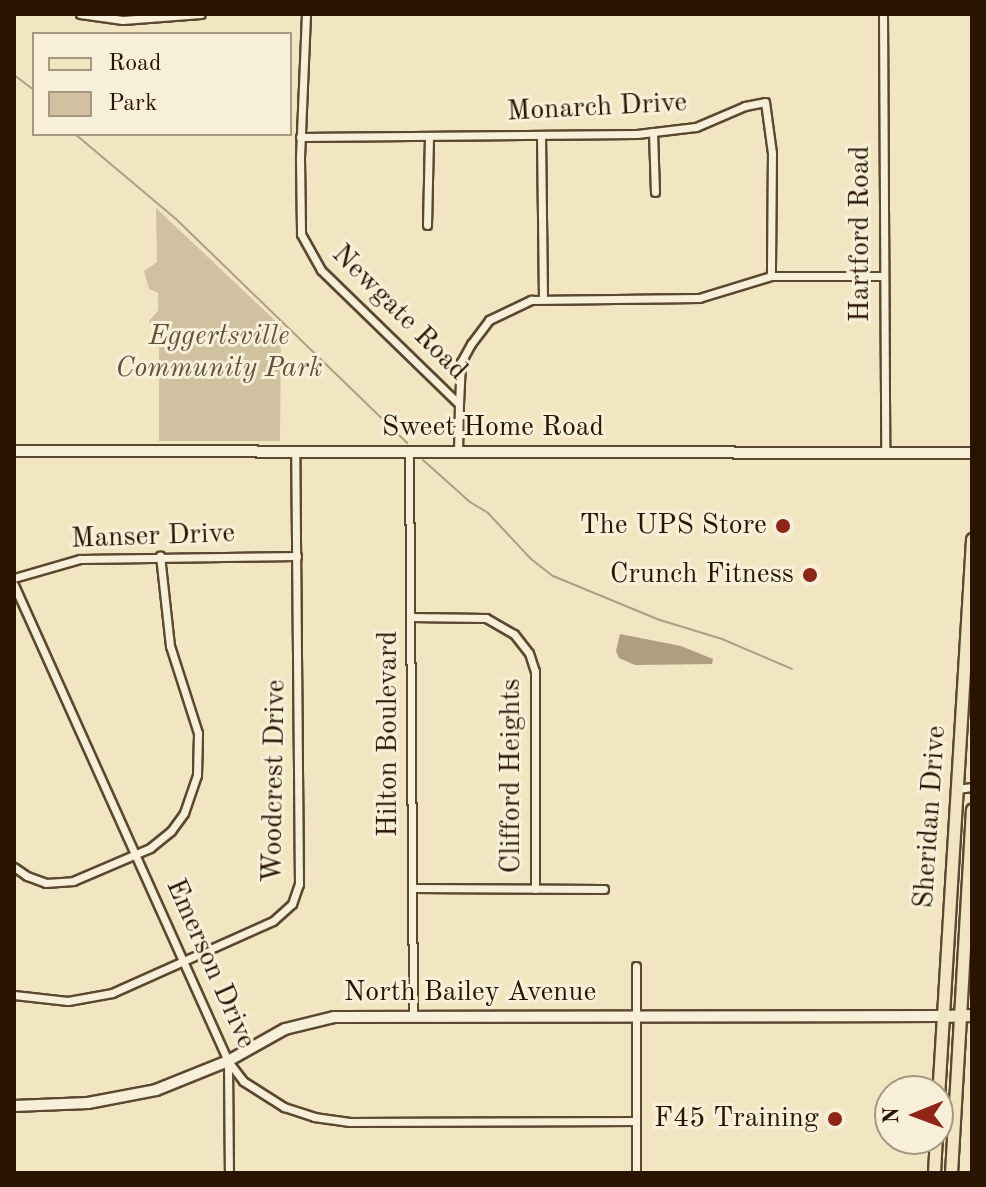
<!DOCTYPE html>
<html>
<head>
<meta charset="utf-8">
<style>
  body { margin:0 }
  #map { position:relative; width:986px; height:1187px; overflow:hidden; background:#f2e6c2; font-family:"Old Standard TT",serif }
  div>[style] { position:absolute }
  .green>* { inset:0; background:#d0c2a1 }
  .water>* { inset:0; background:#ae9f80 }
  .stream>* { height:2px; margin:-1px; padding:0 1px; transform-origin:1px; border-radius:1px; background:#ae9f80 }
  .roads { filter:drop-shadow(2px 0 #5b4830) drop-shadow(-2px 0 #5b4830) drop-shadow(0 2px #5b4830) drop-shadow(0 -2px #5b4830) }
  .street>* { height:7px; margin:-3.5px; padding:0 3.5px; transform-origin:3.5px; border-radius:3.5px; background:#f7efd7 }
  .secondary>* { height:10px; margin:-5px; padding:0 5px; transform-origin:5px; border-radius:5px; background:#f7efd7 }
  .primary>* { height:11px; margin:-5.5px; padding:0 5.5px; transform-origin:5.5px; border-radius:5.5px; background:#f2e6c2 }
  .dots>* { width:22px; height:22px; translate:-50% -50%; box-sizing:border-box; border:4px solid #f7efd7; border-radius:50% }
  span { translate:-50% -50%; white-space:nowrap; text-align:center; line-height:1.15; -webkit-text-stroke:6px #f7efd7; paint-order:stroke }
  .street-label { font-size:28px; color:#291400 }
  .park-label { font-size:28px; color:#635138; font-style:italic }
  .poi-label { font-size:28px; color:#291400 }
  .right { translate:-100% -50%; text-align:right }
  .frame { position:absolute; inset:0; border:16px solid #291400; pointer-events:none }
  .legend { position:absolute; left:32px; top:32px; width:260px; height:104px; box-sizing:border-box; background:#f7efd7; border:2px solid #a59781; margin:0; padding:10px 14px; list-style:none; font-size:24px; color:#291400 }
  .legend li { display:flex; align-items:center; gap:16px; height:40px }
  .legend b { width:40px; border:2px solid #a59781 }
  .north { position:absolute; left:874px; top:1075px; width:80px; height:80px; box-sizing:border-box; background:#f7efd7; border:2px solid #a59781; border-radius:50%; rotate:269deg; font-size:22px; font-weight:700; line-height:32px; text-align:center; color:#291400 }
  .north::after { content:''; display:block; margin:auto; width:28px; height:36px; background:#8f2418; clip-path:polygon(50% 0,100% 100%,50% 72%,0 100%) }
</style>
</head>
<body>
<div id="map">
  <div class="green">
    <div style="clip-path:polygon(156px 208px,281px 326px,280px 441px,159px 441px,159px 340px,149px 321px,158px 311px,158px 293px,149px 289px,144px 271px,157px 262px)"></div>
  </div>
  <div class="water">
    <div style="clip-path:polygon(620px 634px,681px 646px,713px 659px,712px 664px,635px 665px,619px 658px,616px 651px)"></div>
  </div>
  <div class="stream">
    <div style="left:14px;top:75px;width:25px;rotate:37deg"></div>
    <div style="left:75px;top:134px;width:132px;rotate:40.1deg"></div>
    <div style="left:176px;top:219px;width:322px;rotate:44.1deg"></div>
    <div style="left:423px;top:460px;width:63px;rotate:41.8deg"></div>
    <div style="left:470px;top:502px;width:21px;rotate:31deg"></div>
    <div style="left:488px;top:513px;width:63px;rotate:46.9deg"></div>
    <div style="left:531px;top:559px;width:28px;rotate:38deg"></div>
    <div style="left:553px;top:576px;width:116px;rotate:22.4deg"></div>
    <div style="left:660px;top:620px;width:65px;rotate:17deg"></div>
    <div style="left:722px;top:639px;width:76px;rotate:23.2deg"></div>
  </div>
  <div class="roads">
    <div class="street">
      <div style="left:80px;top:14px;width:43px;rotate:7.9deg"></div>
      <div style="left:123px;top:20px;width:78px;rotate:-4.4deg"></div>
      <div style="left:306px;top:14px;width:145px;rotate:92.4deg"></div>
      <div style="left:300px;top:159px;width:75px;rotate:89.2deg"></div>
      <div style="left:301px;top:234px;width:41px;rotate:60.9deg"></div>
      <div style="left:321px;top:270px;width:192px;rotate:44.2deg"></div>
      <div style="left:459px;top:404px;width:48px;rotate:91.2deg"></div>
      <div style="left:883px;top:14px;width:439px;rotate:89.7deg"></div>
      <div style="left:653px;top:132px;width:60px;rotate:88.1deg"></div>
      <div style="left:541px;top:135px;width:164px;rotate:89.3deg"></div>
      <div style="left:300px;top:137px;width:337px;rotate:-0.5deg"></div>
      <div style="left:637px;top:134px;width:59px;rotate:-6.8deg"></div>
      <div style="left:696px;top:127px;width:53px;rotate:-23.2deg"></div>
      <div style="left:745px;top:106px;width:20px;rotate:-11deg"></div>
      <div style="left:765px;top:102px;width:51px;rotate:82.2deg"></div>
      <div style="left:772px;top:153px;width:123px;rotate:90.5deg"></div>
      <div style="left:427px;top:225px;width:89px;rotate:-88.7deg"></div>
      <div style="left:459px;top:404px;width:42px;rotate:-87.3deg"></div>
      <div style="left:461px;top:362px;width:21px;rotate:-61deg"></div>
      <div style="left:471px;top:344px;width:30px;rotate:-53deg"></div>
      <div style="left:489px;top:320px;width:47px;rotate:-25.5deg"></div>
      <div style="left:531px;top:300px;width:168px;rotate:-0.7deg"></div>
      <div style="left:699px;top:298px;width:75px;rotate:-17deg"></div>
      <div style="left:771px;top:276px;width:112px"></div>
      <div style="left:409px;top:452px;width:563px;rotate:89.59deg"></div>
      <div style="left:14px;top:578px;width:69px;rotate:-16.1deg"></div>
      <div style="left:80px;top:559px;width:217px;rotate:-0.8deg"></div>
      <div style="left:14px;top:585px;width:522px;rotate:65.79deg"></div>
      <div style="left:228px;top:1061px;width:25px;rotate:53deg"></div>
      <div style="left:243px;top:1081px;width:49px;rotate:32.4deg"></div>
      <div style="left:284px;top:1107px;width:32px;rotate:18deg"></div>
      <div style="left:314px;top:1117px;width:36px;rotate:8deg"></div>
      <div style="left:350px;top:1122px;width:286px;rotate:-0.2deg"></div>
      <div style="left:410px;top:617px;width:76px;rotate:0.8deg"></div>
      <div style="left:486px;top:618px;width:32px;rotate:30deg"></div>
      <div style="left:514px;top:634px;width:24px;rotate:52deg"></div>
      <div style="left:529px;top:653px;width:19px;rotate:72deg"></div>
      <div style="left:535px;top:671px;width:218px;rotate:90deg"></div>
      <div style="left:957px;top:789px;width:15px;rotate:-8deg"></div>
      <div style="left:14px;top:867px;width:16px;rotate:35deg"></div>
      <div style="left:27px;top:876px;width:20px;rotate:20deg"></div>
      <div style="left:46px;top:883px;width:27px;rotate:-4deg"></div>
      <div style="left:73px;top:881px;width:84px;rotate:-23.2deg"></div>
      <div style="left:150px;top:848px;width:27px;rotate:-39deg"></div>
      <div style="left:171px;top:831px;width:22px;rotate:-54deg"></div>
      <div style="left:184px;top:813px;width:40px;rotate:-71.1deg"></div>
      <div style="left:197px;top:775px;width:42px;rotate:-88.6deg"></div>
      <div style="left:198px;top:733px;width:91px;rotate:-107.8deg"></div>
      <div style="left:170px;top:646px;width:91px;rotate:-96.3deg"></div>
      <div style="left:413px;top:888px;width:191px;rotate:0.3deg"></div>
      <div style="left:636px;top:966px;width:207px;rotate:90deg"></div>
      <div style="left:14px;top:995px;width:54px;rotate:6.3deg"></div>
      <div style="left:68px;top:1001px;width:45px;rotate:-10.3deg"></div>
      <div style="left:112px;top:993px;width:176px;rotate:-24.1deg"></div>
      <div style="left:273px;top:921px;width:25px;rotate:-42deg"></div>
      <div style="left:292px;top:904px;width:21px;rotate:-71deg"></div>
      <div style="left:299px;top:884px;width:432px;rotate:-90.5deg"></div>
      <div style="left:228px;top:1064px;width:109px;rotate:89.5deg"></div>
    </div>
    <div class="secondary">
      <div style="left:14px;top:451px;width:958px;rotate:0.12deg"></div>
      <div style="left:14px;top:1106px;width:74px;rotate:-2.3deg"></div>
      <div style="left:88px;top:1103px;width:69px;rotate:-10.8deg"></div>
      <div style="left:156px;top:1090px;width:78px;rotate:-21.9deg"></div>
      <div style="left:228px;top:1061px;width:65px;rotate:-29.3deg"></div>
      <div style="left:285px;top:1029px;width:50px;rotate:-13.8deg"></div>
      <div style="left:334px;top:1017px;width:609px;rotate:-0.09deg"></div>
    </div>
    <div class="primary">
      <div style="left:943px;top:1016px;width:29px;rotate:-2deg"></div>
      <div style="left:938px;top:1097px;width:559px;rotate:-86.51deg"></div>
      <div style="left:934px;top:1173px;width:34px;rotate:-87deg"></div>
      <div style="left:951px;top:1173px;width:364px;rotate:-86.7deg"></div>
    </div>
  </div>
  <div class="dots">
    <div style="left:783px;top:526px;background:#8f2418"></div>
    <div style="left:810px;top:575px;background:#8f2418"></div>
    <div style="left:835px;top:1119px;background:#8f2418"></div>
  </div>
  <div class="street-label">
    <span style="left:597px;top:108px;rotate:-3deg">Monarch Drive</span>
    <span style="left:861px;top:234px;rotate:-90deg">Hartford Road</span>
    <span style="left:399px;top:313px;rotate:45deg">Newgate Road</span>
    <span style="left:493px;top:428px">Sweet Home Road</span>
    <span style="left:153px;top:537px;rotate:-2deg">Manser Drive</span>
    <span style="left:389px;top:734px;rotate:-90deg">Hilton Boulevard</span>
    <span style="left:512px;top:776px;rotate:-90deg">Clifford Heights</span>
    <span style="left:275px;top:781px;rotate:-89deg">Woodcrest Drive</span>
    <span style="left:931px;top:817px;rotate:-86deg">Sheridan Drive</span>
    <span style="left:210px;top:964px;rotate:66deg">Emerson Drive</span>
    <span style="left:470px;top:993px">North Bailey Avenue</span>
  </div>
  <div class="park-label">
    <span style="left:219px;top:353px">Eggertsville<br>Community Park</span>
  </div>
  <div class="poi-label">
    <span class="right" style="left:767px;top:526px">The UPS Store</span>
    <span class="right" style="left:794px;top:575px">Crunch Fitness</span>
    <span class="right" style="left:819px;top:1119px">F45 Training</span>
  </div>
  <div class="frame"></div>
  <ul class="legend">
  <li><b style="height:10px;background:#f2e6c2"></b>Road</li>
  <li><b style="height:22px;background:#d0c2a1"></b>Park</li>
  </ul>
  <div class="north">N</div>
</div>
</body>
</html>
